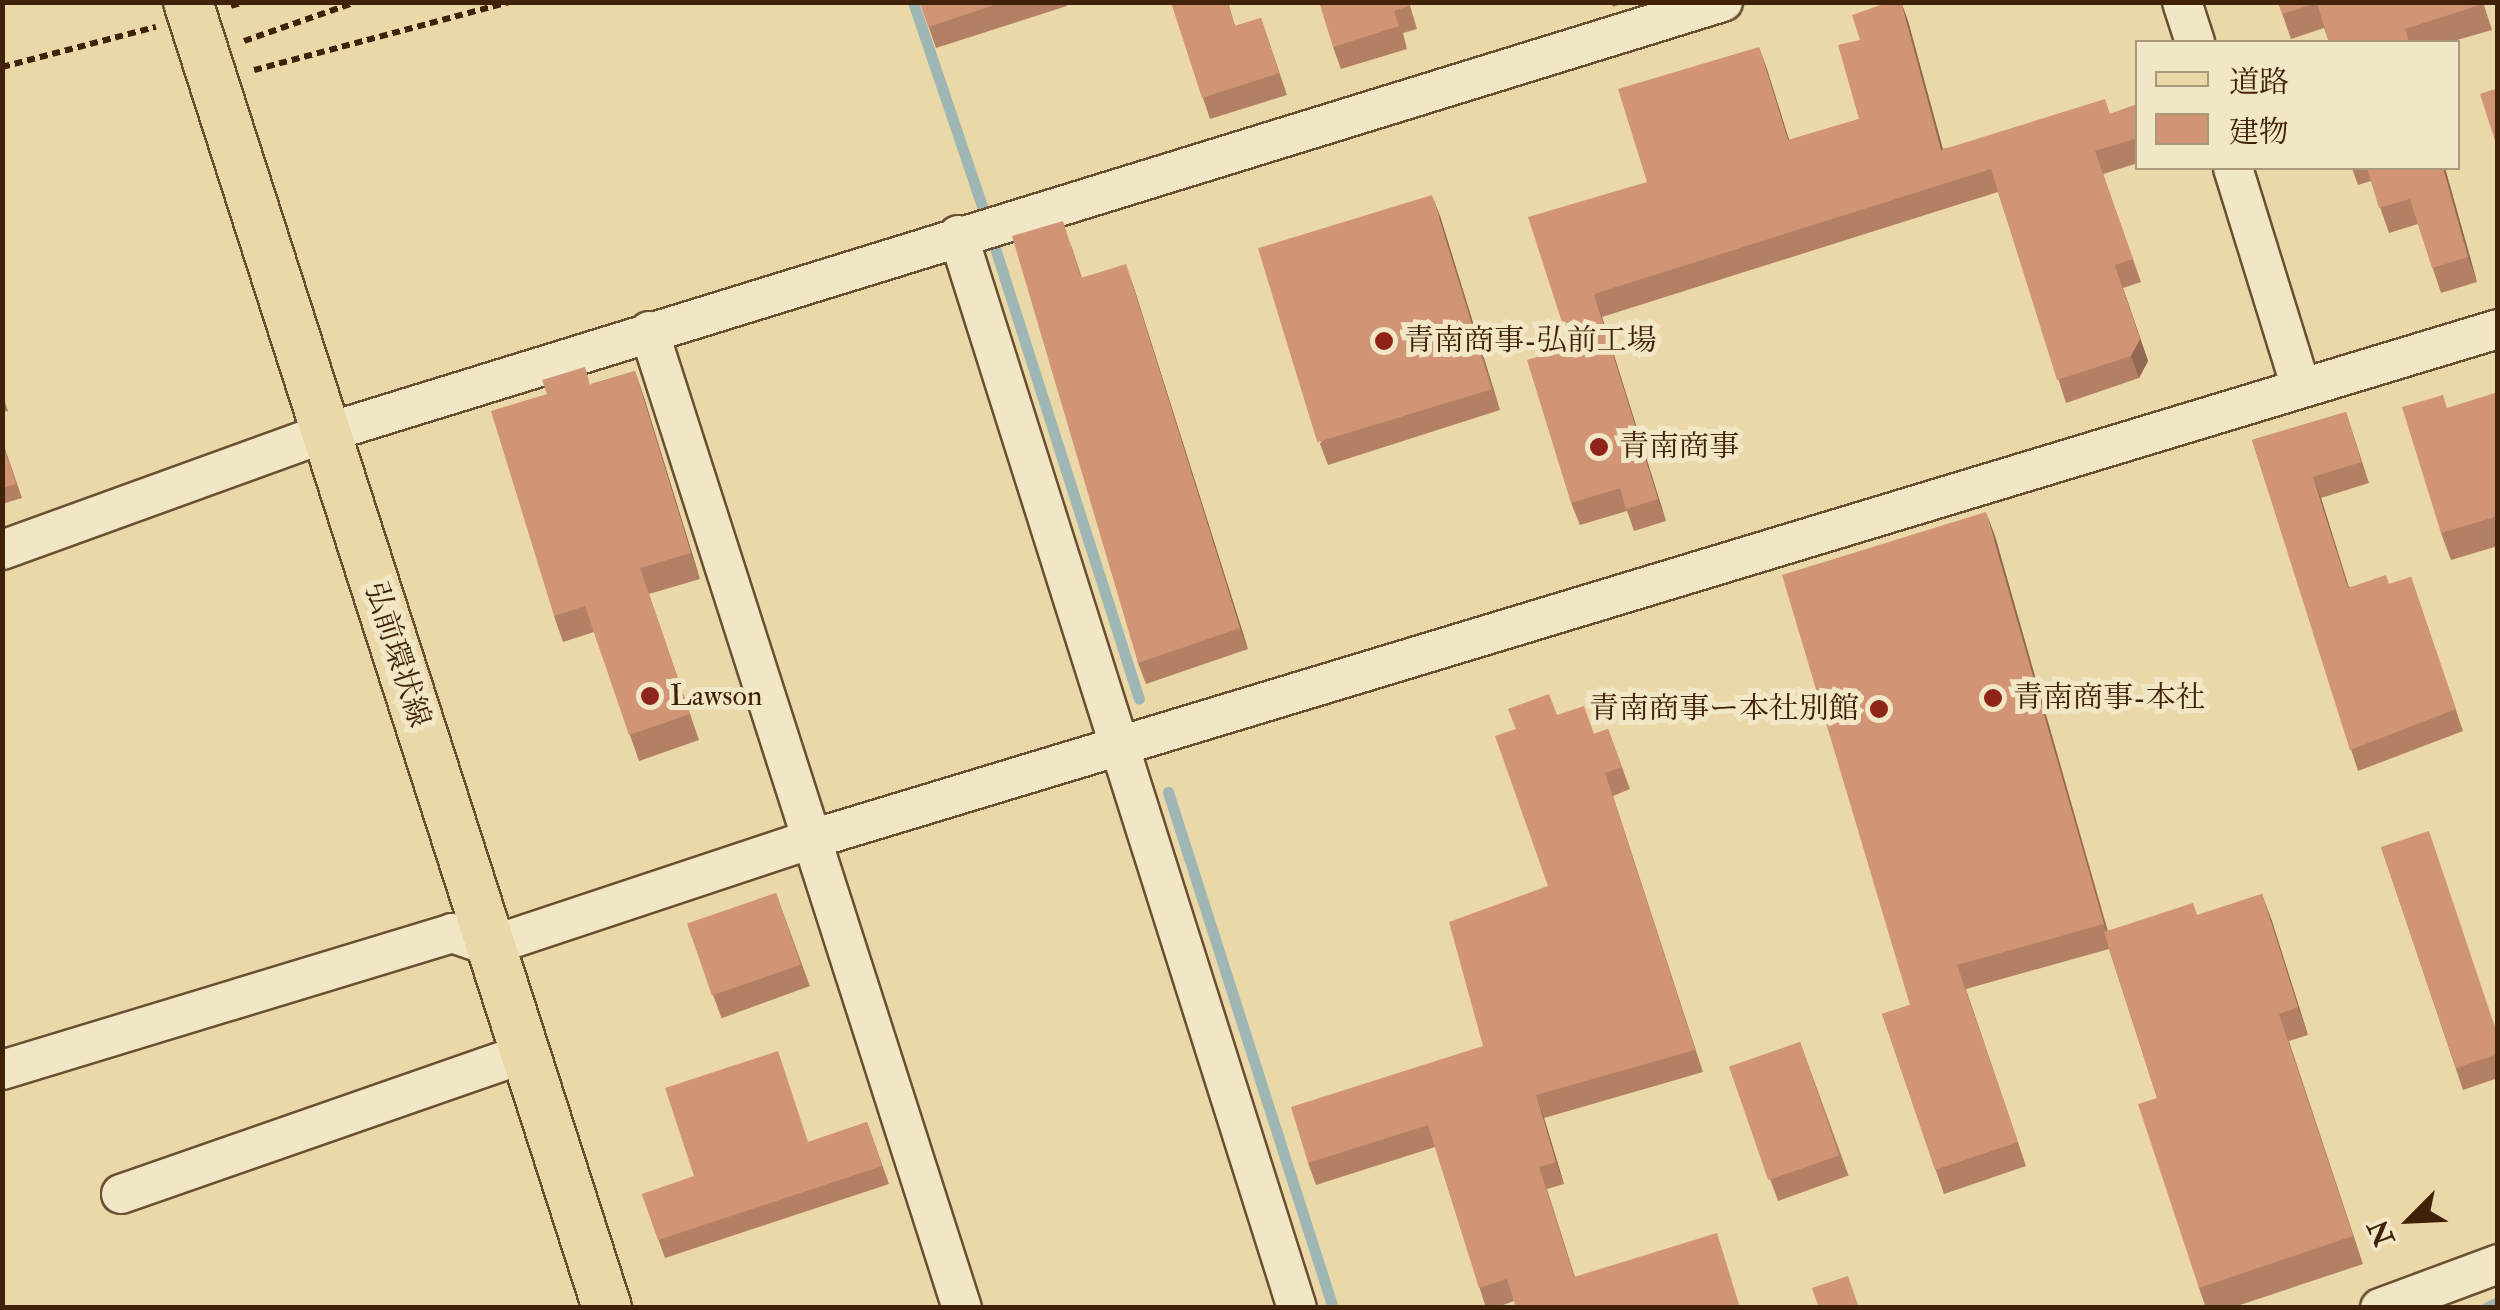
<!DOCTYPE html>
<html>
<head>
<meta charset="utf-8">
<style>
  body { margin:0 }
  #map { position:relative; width:2500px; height:1310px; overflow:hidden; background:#ead8a8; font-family:"IM FELL Double Pica","Noto Serif JP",serif }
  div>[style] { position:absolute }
  .stream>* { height:11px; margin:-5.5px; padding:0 5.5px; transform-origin:5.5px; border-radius:5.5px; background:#9eb6b4 }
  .path>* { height:6px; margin-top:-3px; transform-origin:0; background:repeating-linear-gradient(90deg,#40220b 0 8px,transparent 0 13px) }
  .roads { filter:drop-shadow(2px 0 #6a5032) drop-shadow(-2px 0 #6a5032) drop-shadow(0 2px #6a5032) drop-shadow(0 -2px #6a5032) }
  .minor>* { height:38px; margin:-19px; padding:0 19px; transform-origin:19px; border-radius:19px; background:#f1e6c6 }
  .major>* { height:48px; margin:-24px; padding:0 24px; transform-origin:24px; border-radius:24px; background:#ead8a8 }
  .wall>* { inset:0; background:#b48065; transform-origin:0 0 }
  .shaded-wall>* { inset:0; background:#926853 }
  .building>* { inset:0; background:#d19576; transform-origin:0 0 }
  .dots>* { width:28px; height:28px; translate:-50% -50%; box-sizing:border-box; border:5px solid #f1e6c6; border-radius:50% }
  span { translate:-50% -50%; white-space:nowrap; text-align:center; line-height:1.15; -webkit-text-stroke:10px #f1e6c6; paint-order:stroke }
  .poi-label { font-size:30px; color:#40220b }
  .left { translate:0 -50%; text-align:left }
  .right { translate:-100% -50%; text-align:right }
  .street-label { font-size:30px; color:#40220b }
  .frame { position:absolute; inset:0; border:5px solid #40220b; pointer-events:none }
  .legend { position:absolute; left:2135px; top:40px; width:325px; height:130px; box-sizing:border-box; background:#f1e6c6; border:2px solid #aa987b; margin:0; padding:12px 18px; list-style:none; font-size:30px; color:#40220b }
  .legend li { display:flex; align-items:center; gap:20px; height:50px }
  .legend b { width:50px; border:2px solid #aa987b }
  .north { position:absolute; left:2360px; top:1170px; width:100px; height:100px; -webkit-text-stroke:8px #f1e6c6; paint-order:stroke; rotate:246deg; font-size:28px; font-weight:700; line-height:40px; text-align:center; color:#40220b }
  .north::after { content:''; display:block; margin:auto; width:35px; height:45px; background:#40220b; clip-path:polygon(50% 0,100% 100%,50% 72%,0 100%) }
</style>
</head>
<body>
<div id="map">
  <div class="stream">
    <div style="left:913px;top:2px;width:215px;rotate:71.3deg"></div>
    <div style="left:995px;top:248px;width:473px;rotate:72.3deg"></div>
    <div style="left:1168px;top:792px;width:542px;rotate:72.27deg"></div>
    <div style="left:2486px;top:1308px;width:13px;rotate:-27deg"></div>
  </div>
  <div class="path">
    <div style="left:231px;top:6px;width:14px;rotate:-17deg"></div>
    <div style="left:244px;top:41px;width:119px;rotate:-19.2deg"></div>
    <div style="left:2px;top:67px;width:159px;rotate:-14.6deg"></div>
    <div style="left:254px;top:70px;width:264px;rotate:-14.9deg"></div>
  </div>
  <div class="roads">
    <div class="minor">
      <div style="left:2182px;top:2px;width:42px;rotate:72deg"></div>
      <div style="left:2233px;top:168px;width:229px;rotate:72.8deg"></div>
      <div style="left:958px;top:235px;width:1125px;rotate:72.47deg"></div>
      <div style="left:649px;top:331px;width:1026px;rotate:72.24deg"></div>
      <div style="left:2px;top:550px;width:344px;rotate:-19.9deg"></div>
      <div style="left:326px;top:433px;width:1462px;rotate:-17.15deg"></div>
      <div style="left:2px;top:1070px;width:470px;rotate:-16.9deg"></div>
      <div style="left:452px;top:933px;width:40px;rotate:18.9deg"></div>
      <div style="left:490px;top:946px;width:339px;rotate:-18.4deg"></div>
      <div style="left:812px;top:839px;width:1761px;rotate:-16.83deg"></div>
      <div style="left:121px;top:1194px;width:428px;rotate:-19.2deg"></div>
      <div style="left:2380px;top:1308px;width:126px;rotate:-20.4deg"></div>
    </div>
    <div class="major">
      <div style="left:188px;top:2px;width:1372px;rotate:72.21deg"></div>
    </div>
  </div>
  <div class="wall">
    <div style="clip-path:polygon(920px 2px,1065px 2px,1067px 6px,936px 48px)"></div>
    <div style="clip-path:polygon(1171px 2px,1228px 2px,1235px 26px,1261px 18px,1287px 95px,1210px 119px)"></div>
    <div style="clip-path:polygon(1409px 2px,1417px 29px,1403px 33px,1407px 49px,1341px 69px,1333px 47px)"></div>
    <div style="clip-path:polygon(1611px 2px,1627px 2px,1613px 7px)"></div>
    <div style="clip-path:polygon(1901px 2px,1908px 21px,1943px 149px,2110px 114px,2138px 104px,2138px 163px,2103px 174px,2141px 282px,2123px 288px,2148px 361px,2139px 378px,2066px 403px,1998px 192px,1602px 317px,1666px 521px,1634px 531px,1627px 511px,1580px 525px,1571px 503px,1570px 347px,1647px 182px,1759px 47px,1789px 140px,1859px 119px,1860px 40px)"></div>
    <div style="clip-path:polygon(2278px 2px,2483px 2px,2492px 30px,2450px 42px,2329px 42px,2324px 28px,2291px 39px)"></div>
    <div style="clip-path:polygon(2352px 168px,2445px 168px,2477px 282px,2441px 293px,2418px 224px,2389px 233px,2371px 181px,2358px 185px)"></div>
    <div style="clip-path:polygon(1440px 216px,1500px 410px,1328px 465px,1320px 444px)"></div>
    <div style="clip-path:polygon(1070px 242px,1082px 278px,1133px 285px,1248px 649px,1146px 684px,1138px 663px)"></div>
    <div style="clip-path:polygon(635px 371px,700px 579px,649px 594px,699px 740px,639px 761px,594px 632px,563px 642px,554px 616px,591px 384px)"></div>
    <div style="clip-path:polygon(2498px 392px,2498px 546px,2451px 560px,2441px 533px)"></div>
    <div style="clip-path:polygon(2px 393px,8px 411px,2px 412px)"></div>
    <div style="clip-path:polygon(2346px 412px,2369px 483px,2321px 498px,2349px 587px,2390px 584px,2411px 577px,2463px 731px,2358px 771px,2252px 440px)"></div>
    <div style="clip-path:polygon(2px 440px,22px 498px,2px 504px)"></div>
    <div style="clip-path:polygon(1995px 536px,2108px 931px,2198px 915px,2262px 894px,2308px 1035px,2289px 1041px,2363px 1264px,2231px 1308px,2206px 1308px,2199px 1288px,2157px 1098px,2109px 949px,1966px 989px,2026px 1166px,1944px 1194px,1882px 1014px,1910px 1005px)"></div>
    <div style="clip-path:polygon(1557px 715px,1594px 734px,1608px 729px,1630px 789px,1613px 796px,1703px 1072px,1544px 1118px,1564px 1184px,1547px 1189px,1575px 1277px,1725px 1255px,1514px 1301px,1495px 1308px,1486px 1308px,1435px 1147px,1316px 1185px,1308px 1163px,1483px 1046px,1548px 886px)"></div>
    <div style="clip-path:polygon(2381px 847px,2498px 1034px,2498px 1078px,2463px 1090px)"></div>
    <div style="left:776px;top:893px;width:99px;height:94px;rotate:70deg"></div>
    <div style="left:1800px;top:1042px;width:142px;height:75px;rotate:70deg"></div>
    <div style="clip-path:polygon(867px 1122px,889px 1184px,665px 1258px,642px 1194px,809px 1142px)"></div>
  </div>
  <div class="shaded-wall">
    <div style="clip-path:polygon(1901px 2px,1908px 21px,1949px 172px,1941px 150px)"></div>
    <div style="clip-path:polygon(1759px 47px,1767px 69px,1796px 162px,1788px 140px)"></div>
    <div style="clip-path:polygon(2443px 168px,2445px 168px,2477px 282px,2468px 257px)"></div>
    <div style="clip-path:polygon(1432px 195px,1440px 216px,1500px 410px,1493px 389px)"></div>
    <div style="clip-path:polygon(1126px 264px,1133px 285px,1248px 649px,1240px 628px)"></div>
    <div style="clip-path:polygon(2115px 265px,2148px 361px,2139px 378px,2131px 356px)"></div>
    <div style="clip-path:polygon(1594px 294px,1602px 317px,1666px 521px,1658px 499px)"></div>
    <div style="clip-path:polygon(635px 371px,644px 397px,700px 579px,691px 553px)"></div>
    <div style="clip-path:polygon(2313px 477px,2321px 498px,2355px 609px,2348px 588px)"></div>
    <div style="clip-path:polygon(1986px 512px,1995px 536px,2112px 948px,2104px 924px)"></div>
    <div style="clip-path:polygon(2262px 894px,2272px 921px,2308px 1035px,2298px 1007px)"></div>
    <div style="clip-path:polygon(1536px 1095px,1544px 1118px,1564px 1184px,1556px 1162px)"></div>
  </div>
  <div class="building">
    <div style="clip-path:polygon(920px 2px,1003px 2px,928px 27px)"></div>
    <div style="clip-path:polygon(1171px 2px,1227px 2px,1235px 26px,1261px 18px,1279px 73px,1202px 98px)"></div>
    <div style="clip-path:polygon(1319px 2px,1408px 2px,1409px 6px,1394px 11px,1399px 26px,1333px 47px)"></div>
    <div style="clip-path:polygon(1889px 2px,1901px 2px,1941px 150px,2105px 99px,2110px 114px,2138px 104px,2138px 138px,2095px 151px,2133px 259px,2115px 265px,2140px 339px,2131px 356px,2057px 380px,1991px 169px,1594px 294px,1658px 499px,1626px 509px,1620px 488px,1571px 503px,1527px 360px,1570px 347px,1528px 217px,1647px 182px,1618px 89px,1759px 47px,1788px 140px,1859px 119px,1838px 45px,1860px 40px,1852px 15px)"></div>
    <div style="clip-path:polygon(2278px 2px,2483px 2px,2483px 4px,2405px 29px,2409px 42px,2329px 42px,2317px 3px,2282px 14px)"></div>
    <div style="clip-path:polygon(2498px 88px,2498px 150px,2480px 94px)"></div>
    <div style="clip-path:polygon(2367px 168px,2443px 168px,2468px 257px,2432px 268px,2410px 199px,2379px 208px)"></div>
    <div style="left:1432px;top:195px;width:203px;height:182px;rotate:73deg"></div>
    <div style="clip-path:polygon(1063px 221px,1081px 278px,1126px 264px,1240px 628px,1138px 663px,1012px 236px)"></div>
    <div style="clip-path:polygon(585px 367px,590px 385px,635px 371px,691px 553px,640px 568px,690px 714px,629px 735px,585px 606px,554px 616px,491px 411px,547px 394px,542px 380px)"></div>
    <div style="clip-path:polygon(2498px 392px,2498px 516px,2441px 533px,2402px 407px,2443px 395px,2447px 408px)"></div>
    <div style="clip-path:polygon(2346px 412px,2361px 462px,2313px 477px,2348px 588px,2386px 575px,2389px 584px,2411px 577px,2456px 709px,2350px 750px,2252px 440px)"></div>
    <div style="clip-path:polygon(2px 442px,16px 484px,2px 488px)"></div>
    <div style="clip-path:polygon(1986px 512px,2104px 924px,1957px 965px,2018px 1142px,1935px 1170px,1882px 1014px,1910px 1005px,1782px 575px)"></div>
    <div style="clip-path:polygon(1549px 694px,1557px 715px,1584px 706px,1594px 734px,1608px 729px,1622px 767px,1605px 773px,1695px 1050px,1536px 1095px,1556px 1162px,1539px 1167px,1574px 1277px,1717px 1233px,1740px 1308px,1516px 1308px,1507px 1279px,1479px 1288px,1428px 1125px,1308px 1163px,1291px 1107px,1483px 1046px,1449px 922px,1548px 886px,1495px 736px,1516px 729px,1508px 709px)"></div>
    <div style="clip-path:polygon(2429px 831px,2498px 1036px,2498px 1054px,2456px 1068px,2381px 847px)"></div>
    <div style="left:776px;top:893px;width:76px;height:94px;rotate:71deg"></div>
    <div style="clip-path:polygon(2262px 894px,2298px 1007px,2279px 1014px,2353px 1236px,2199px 1288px,2138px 1104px,2157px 1098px,2104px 932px,2193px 903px,2197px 915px)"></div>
    <div style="left:1800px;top:1042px;width:120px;height:75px;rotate:71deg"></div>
    <div style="clip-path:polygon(778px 1051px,808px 1142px,867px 1122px,882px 1166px,658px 1240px,642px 1194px,694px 1176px,665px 1088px)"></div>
    <div style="clip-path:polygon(1848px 1276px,1859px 1308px,1819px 1308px,1812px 1288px)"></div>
  </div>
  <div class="dots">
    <div style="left:1384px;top:341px;background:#8f2418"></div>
    <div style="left:1599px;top:447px;background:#8f2418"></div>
    <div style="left:650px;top:696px;background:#8f2418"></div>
    <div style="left:1993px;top:698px;background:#8f2418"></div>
    <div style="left:1879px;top:709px;background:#8f2418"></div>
  </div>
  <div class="poi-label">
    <span class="left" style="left:1404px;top:341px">青南商事-弘前工場</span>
    <span class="left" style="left:1619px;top:447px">青南商事</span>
    <span class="left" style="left:670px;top:696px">Lawson</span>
    <span class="left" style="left:2013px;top:698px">青南商事-本社</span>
    <span class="right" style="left:1859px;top:709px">青南商事ー本社別館</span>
  </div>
  <div class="street-label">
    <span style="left:397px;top:655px;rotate:72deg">弘前環状線</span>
  </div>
  <div class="frame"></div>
  <ul class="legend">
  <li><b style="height:12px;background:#ead8a8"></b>道路</li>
  <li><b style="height:28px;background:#d19576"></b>建物</li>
  </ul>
  <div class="north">N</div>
</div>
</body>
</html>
